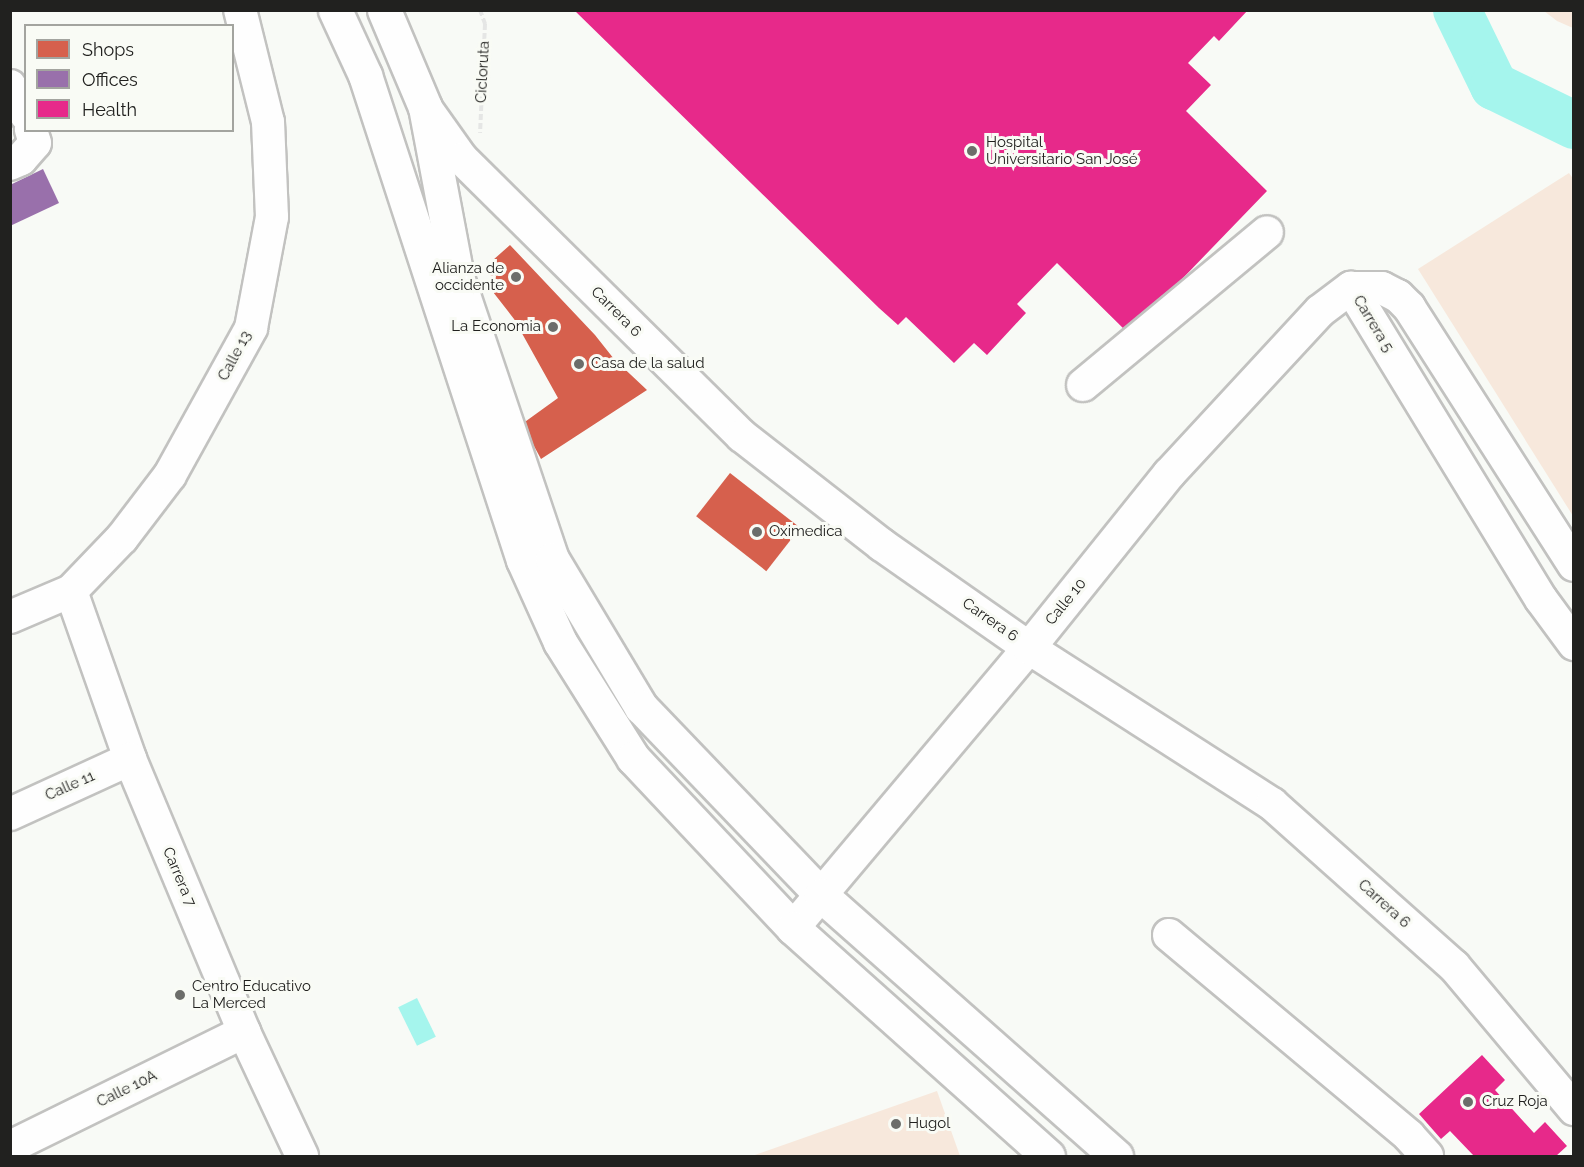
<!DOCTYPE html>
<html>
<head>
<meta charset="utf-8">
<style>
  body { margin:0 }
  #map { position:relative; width:1584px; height:1167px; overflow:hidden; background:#f8faf6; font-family:Raleway,sans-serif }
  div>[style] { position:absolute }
  .green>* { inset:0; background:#f7e8dc }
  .water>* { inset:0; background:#a5f5ed; transform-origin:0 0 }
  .shops>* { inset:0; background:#d6604d; transform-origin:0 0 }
  .offices>* { inset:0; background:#9970ab }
  .health>* { inset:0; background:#e7298a }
  .river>* { height:48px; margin:-24px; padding:0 24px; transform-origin:24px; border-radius:24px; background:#a5f5ed }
  .path>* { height:4px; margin-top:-2px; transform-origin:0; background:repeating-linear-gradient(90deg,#e5e6e5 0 6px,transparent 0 9px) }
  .roads { filter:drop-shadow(2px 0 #c2c2c0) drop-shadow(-2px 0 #c2c2c0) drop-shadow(0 2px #c2c2c0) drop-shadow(0 -2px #c2c2c0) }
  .minor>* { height:32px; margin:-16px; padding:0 16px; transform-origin:16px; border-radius:16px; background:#fefefe }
  .major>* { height:33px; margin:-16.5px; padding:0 16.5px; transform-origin:16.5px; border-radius:16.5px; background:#fefefe }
  .dots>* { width:16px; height:16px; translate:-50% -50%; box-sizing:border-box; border:3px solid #f9fbf5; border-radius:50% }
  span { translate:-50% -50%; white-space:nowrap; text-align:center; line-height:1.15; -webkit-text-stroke:6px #f9fbf5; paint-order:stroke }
  .street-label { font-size:15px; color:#21211f }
  .poi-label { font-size:15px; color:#21211f }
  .left { translate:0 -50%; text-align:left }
  .right { translate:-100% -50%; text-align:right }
  .frame { position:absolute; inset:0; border:12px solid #21211f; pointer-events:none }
  .legend { position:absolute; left:24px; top:24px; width:210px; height:108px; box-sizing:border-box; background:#f9fbf5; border:2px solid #a3a49f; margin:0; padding:8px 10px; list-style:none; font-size:18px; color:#21211f }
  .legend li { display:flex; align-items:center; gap:12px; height:30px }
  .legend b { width:30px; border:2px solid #a3a49f }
</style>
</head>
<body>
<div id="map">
  <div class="green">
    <div style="clip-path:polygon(1544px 11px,1573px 11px,1573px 28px,1557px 21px)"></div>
    <div style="clip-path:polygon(1569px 173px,1574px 180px,1573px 516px,1418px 269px)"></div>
    <div style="clip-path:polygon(937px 1091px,960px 1156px,752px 1156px)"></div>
  </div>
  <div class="water">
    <div style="left:417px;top:998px;width:43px;height:21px;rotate:64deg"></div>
  </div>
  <div class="shops">
    <div style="clip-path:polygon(510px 245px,595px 335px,614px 359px,647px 390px,541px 459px,522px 424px,558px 398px,514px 319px,493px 292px,499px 287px,484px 268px)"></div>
    <div style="left:730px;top:473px;width:89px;height:55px;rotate:38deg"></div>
  </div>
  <div class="offices">
    <div style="clip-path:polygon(43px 169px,59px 203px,10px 226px,10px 185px)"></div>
  </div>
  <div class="health">
    <div style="clip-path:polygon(574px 10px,1248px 10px,1219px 41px,1214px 36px,1188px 63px,1211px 85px,1186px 111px,1267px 191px,1129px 334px,1057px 263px,1017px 304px,1026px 313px,987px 355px,974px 343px,954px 363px,906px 317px,898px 325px,879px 308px)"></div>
    <div style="clip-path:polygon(1482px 1055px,1505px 1080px,1495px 1090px,1534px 1133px,1545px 1122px,1567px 1146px,1556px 1156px,1474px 1156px,1450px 1131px,1441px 1139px,1419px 1114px)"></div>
  </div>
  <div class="river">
    <div style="left:1457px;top:10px;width:85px;rotate:64deg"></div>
    <div style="left:1494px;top:86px;width:89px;rotate:26deg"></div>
  </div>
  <div class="path">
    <div style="left:480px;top:10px;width:15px;rotate:70deg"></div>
    <div style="left:485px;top:24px;width:109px;rotate:92.6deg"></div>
  </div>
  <div class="roads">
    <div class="minor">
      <div style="left:10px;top:86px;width:33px;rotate:61deg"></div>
      <div style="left:425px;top:107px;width:64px;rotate:54.6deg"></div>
      <div style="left:462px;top:159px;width:394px;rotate:44.7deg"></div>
      <div style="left:742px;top:436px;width:177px;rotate:37.9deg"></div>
      <div style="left:882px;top:545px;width:179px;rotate:35deg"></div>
      <div style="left:1029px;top:648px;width:289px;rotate:32.7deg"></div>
      <div style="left:1272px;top:804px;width:244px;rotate:41.7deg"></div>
      <div style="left:1454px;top:966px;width:187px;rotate:50deg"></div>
      <div style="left:10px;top:164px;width:12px;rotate:-24deg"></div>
      <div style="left:21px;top:159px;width:21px;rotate:-49deg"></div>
      <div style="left:35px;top:143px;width:14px;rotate:-107deg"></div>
      <div style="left:1351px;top:288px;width:364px;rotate:58.6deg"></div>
      <div style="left:1541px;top:599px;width:56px;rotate:53.7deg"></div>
      <div style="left:1351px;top:288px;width:31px"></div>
      <div style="left:1382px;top:288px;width:18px;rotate:27deg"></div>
      <div style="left:1398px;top:296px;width:16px;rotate:45deg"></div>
      <div style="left:1409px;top:307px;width:306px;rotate:57.4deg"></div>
      <div style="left:1083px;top:385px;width:239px;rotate:-39.7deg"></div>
      <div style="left:71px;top:591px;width:178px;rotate:70.6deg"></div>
      <div style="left:130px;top:759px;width:296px;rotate:67.3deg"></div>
      <div style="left:244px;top:1032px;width:137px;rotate:64.9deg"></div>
      <div style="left:10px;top:617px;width:66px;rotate:-23.1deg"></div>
      <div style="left:71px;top:591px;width:74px;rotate:-46.1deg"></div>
      <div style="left:122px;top:538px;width:79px;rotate:-52.7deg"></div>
      <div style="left:170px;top:475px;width:168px;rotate:-61.1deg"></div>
      <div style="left:251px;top:328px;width:113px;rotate:-79.3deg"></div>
      <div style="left:272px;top:217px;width:95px;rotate:-92.4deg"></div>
      <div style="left:268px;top:122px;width:115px;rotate:-104deg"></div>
      <div style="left:10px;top:814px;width:132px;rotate:-24.6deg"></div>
      <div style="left:793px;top:928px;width:366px;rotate:-49.9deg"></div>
      <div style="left:1029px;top:648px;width:223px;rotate:-51.2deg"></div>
      <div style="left:1169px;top:474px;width:222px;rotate:-47.2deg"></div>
      <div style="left:1320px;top:311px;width:39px;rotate:-37deg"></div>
      <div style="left:1169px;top:935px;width:313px;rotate:39.9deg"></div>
      <div style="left:1409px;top:1136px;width:27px;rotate:48deg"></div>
      <div style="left:10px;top:1147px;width:261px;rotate:-26.2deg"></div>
    </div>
    <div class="major">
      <div style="left:335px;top:10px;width:72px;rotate:65.2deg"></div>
      <div style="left:365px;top:75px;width:510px;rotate:71.96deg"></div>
      <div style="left:523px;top:560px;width:90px;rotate:65.7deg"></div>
      <div style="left:560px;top:642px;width:137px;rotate:57.8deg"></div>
      <div style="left:633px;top:758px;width:233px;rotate:46.7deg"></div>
      <div style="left:793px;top:928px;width:342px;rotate:41.8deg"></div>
      <div style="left:384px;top:10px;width:105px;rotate:67.1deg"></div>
      <div style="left:425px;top:107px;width:173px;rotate:79.3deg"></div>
      <div style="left:457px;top:277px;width:298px;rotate:71.4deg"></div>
      <div style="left:552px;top:559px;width:173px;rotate:59deg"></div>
      <div style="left:641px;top:707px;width:260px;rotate:46.2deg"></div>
      <div style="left:821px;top:895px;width:394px;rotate:41.5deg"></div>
    </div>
  </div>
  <div class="dots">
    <div style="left:972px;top:151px;background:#6c6d6a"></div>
    <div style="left:516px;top:277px;background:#6c6d6a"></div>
    <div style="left:553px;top:327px;background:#6c6d6a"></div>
    <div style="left:579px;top:364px;background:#6c6d6a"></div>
    <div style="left:757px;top:532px;background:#6c6d6a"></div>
    <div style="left:180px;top:995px;background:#6c6d6a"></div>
    <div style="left:1468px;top:1102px;background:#6c6d6a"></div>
    <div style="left:896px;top:1124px;background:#6c6d6a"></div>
  </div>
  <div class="street-label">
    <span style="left:483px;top:72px;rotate:-87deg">Cicloruta</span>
    <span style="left:616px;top:312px;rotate:45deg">Carrera 6</span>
    <span style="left:1373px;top:324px;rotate:59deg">Carrera 5</span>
    <span style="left:235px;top:356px;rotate:-62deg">Calle 13</span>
    <span style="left:1066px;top:602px;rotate:-51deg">Calle 10</span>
    <span style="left:990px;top:620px;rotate:35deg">Carrera 6</span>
    <span style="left:70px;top:786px;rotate:-24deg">Calle 11</span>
    <span style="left:179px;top:877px;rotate:67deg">Carrera 7</span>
    <span style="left:1384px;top:904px;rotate:42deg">Carrera 6</span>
    <span style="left:127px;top:1089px;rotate:-26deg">Calle 10A</span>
  </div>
  <div class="poi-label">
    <span class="left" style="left:986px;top:151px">Hospital<br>Universitario San José</span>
    <span class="right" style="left:504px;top:277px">Alianza de<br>occidente</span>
    <span class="right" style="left:541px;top:327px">La Economia</span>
    <span class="left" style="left:591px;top:364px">Casa de la salud</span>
    <span class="left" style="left:769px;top:532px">Oximedica</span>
    <span class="left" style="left:192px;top:995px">Centro Educativo<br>La Merced</span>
    <span class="left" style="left:1482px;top:1102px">Cruz Roja</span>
    <span class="left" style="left:908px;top:1124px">Hugol</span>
  </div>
  <div class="frame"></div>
  <ul class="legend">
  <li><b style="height:16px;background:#d6604d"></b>Shops</li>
  <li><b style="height:16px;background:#9970ab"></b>Offices</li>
  <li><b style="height:16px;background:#e7298a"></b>Health</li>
  </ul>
</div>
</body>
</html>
